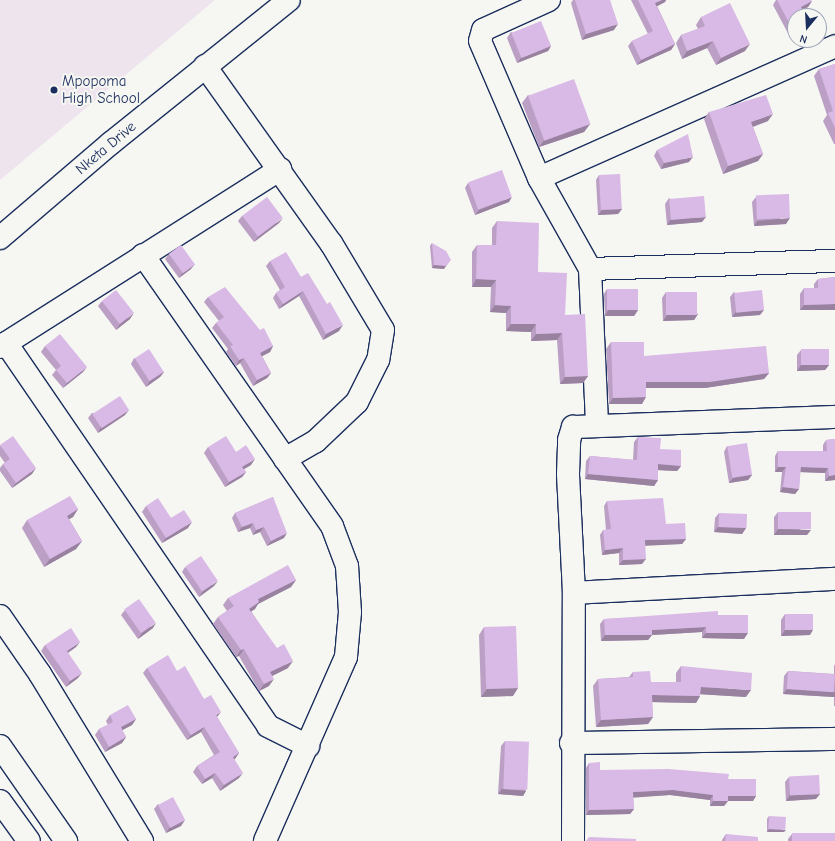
<!DOCTYPE html>
<html>
<head>
<meta charset="utf-8">
<style>
  body { margin:0 }
  #map { position:relative; width:835px; height:841px; overflow:hidden; background:#f6f6f2; font-family:"Comic Neue",sans-serif }
  div>[style] { position:absolute }
  .built>* { inset:0; background:#ede4ee }
  .roads { filter:drop-shadow(1px 0 #1b2f5e) drop-shadow(-1px 0 #1b2f5e) drop-shadow(0 1px #1b2f5e) drop-shadow(0 -1px #1b2f5e) }
  .minor>* { height:22px; margin:-11px; padding:0 11px; transform-origin:11px; border-radius:11px; background:#f6f6f2 }
  .wall>* { inset:0; background:#bb9fc5 }
  .shaded-wall>* { inset:0; background:#9882a0 }
  .building>* { inset:0; background:#d9b9e5; transform-origin:0 0 }
  .dots>* { width:11px; height:11px; translate:-50% -50%; box-sizing:border-box; border:2px solid #f6f6f2; border-radius:50% }
  span { translate:-50% -50%; white-space:nowrap; text-align:center; line-height:1.15; -webkit-text-stroke:4px #f6f6f2; paint-order:stroke }
  .poi-label { font-size:15px; color:#1b2f5e }
  .left { translate:0 -50%; text-align:left }
  .street-label { font-size:15px; color:#1b2f5e }
  .north { position:absolute; left:787px; top:8px; width:40px; height:40px; box-sizing:border-box; background:#f6f6f2; border:1px solid #9ea6b7; border-radius:50%; rotate:198deg; font-size:11px; font-weight:700; line-height:16px; text-align:center; color:#1b2f5e }
  .north::after { content:''; display:block; margin:auto; width:14px; height:18px; background:#1b2f5e; clip-path:polygon(50% 0,100% 100%,50% 72%,0 100%) }
</style>
</head>
<body>
<div id="map">
  <div class="built">
    <div style="clip-path:polygon(0 0,215px 0,0 180px)"></div>
  </div>
  <div class="roads">
    <div class="minor">
      <div style="left:549px;top:0;width:72px;rotate:155.6deg"></div>
      <div style="left:483px;top:30px;width:11px;rotate:105deg"></div>
      <div style="left:480px;top:41px;width:149px;rotate:66.7deg"></div>
      <div style="left:539px;top:178px;width:104px;rotate:60.7deg"></div>
      <div style="left:590px;top:269px;width:157px;rotate:87.4deg"></div>
      <div style="left:205px;top:66px;width:217px;rotate:54.6deg"></div>
      <div style="left:331px;top:243px;width:101px;rotate:59.1deg"></div>
      <div style="left:383px;top:330px;width:30px;rotate:99deg"></div>
      <div style="left:378px;top:360px;width:47px;rotate:116.6deg"></div>
      <div style="left:357px;top:402px;width:57px;rotate:136.4deg"></div>
      <div style="left:316px;top:441px;width:36px;rotate:150deg"></div>
      <div style="left:539px;top:178px;width:324px;rotate:-24deg"></div>
      <div style="left:0;top:238px;width:146px;rotate:-40.6deg"></div>
      <div style="left:111px;top:143px;width:228px;rotate:-38.8deg"></div>
      <div style="left:143px;top:255px;width:330px;rotate:55.1deg"></div>
      <div style="left:332px;top:526px;width:43px;rotate:69.4deg"></div>
      <div style="left:347px;top:566px;width:46px;rotate:86.3deg"></div>
      <div style="left:350px;top:612px;width:45px;rotate:95.1deg"></div>
      <div style="left:346px;top:657px;width:201px;rotate:113.8deg"></div>
      <div style="left:590px;top:269px;width:245px;rotate:-1.9deg"></div>
      <div style="left:6px;top:343px;width:464px;rotate:55.6deg"></div>
      <div style="left:268px;top:726px;width:45px;rotate:26.6deg"></div>
      <div style="left:0;top:347px;width:332px;rotate:-32.4deg"></div>
      <div style="left:574px;top:593px;width:261px;rotate:-3.1deg"></div>
      <div style="left:0;top:616px;width:70px;rotate:55.4deg"></div>
      <div style="left:40px;top:674px;width:196px;rotate:58.6deg"></div>
      <div style="left:571px;top:743px;width:264px;rotate:-0.9deg"></div>
      <div style="left:0;top:746px;width:116px;rotate:55.2deg"></div>
      <div style="left:0;top:801px;width:49px;rotate:54.1deg"></div>
      <div style="left:573px;top:841px;width:248px;rotate:-89.8deg"></div>
      <div style="left:574px;top:593px;width:119px;rotate:-92.9deg"></div>
      <div style="left:568px;top:474px;width:34px;rotate:-88deg"></div>
      <div style="left:569px;top:440px;width:14px;rotate:-73deg"></div>
      <div style="left:573px;top:427px;width:262px;rotate:-2.2deg"></div>
    </div>
  </div>
  <div class="wall">
    <div style="clip-path:polygon(573px 0,610px 0,614px 30px,582px 40px,571px 3px)"></div>
    <div style="clip-path:polygon(631px 0,666px 0,665px 2px,657px 6px,675px 44px,671px 50px,637px 65px,628px 46px,632px 41px,648px 34px)"></div>
    <div style="clip-path:polygon(776px 0,812px 1px,808px 7px,802px 10px,795px 37px,791px 39px,773px 5px)"></div>
    <div style="clip-path:polygon(701px 17px,745px 51px,716px 65px,707px 48px,682px 59px,676px 43px,681px 35px,698px 29px,696px 25px)"></div>
    <div style="clip-path:polygon(511px 32px,551px 46px,548px 51px,517px 63px,507px 38px)"></div>
    <div style="clip-path:polygon(835px 64px,835px 144px,834px 144px,823px 121px,827px 115px,814px 76px,819px 69px)"></div>
    <div style="clip-path:polygon(528px 95px,590px 124px,584px 132px,539px 147px,522px 103px)"></div>
    <div style="clip-path:polygon(709px 112px,768px 121px,753px 127px,763px 154px,758px 161px,723px 174px,704px 119px)"></div>
    <div style="clip-path:polygon(657px 150px,689px 162px,661px 169px,654px 156px)"></div>
    <div style="clip-path:polygon(599px 175px,622px 209px,618px 214px,598px 215px,596px 180px)"></div>
    <div style="clip-path:polygon(468px 183px,509px 202px,475px 215px,465px 188px)"></div>
    <div style="clip-path:polygon(756px 197px,786px 224px,754px 226px,752px 202px)"></div>
    <div style="clip-path:polygon(669px 198px,702px 222px,667px 225px,665px 204px)"></div>
    <div style="clip-path:polygon(242px 216px,279px 223px,254px 242px,238px 221px)"></div>
    <div style="clip-path:polygon(497px 221px,538px 272px,565px 315px,588px 376px,583px 383px,560px 384px,557px 340px,531px 341px,531px 332px,506px 331px,506px 313px,490px 312px,491px 287px,472px 287px,472px 252px,477px 245px,492px 245px,492px 228px)"></div>
    <div style="clip-path:polygon(432px 243px,444px 269px,432px 268px,430px 246px)"></div>
    <div style="clip-path:polygon(169px 254px,191px 269px,179px 278px,165px 259px)"></div>
    <div style="clip-path:polygon(270px 261px,301px 277px,339px 331px,323px 340px,299px 296px,279px 309px,273px 298px,276px 293px,280px 290px,266px 266px)"></div>
    <div style="clip-path:polygon(835px 277px,835px 310px,800px 310px,800px 294px,804px 288px,814px 288px,814px 284px,818px 279px)"></div>
    <div style="clip-path:polygon(607px 289px,638px 310px,634px 316px,605px 316px,604px 294px)"></div>
    <div style="clip-path:polygon(666px 292px,698px 314px,694px 320px,663px 321px,662px 298px)"></div>
    <div style="clip-path:polygon(734px 292px,760px 315px,732px 317px,730px 297px)"></div>
    <div style="clip-path:polygon(208px 297px,260px 330px,273px 346px,270px 352px,262px 356px,271px 373px,267px 378px,253px 386px,240px 363px,236px 366px,226px 352px,228px 349px,212px 328px,216px 323px,219px 321px,204px 302px)"></div>
    <div style="clip-path:polygon(102px 301px,130px 319px,116px 330px,98px 306px)"></div>
    <div style="clip-path:polygon(611px 342px,644px 356px,769px 373px,764px 379px,705px 388px,646px 388px,642px 404px,609px 404px,606px 349px)"></div>
    <div style="clip-path:polygon(45px 346px,83px 372px,63px 388px,52px 375px,56px 370px,41px 352px)"></div>
    <div style="clip-path:polygon(801px 350px,829px 365px,825px 370px,797px 371px,797px 355px)"></div>
    <div style="clip-path:polygon(134px 358px,164px 372px,160px 377px,146px 387px,131px 364px)"></div>
    <div style="clip-path:polygon(92px 413px,125px 415px,98px 433px,88px 418px)"></div>
    <div style="clip-path:polygon(638px 437px,660px 449px,681px 466px,677px 471px,658px 470px,658px 480px,654px 486px,585px 479px,586px 461px,590px 456px,633px 460px,634px 442px)"></div>
    <div style="clip-path:polygon(835px 439px,835px 480px,825px 481px,825px 473px,800px 472px,799px 489px,795px 494px,780px 492px,782px 472px,775px 472px,775px 456px,778px 451px,823px 451px,823px 445px,826px 440px)"></div>
    <div style="clip-path:polygon(0 445px,32px 474px,12px 488px,0 471px,0 468px,3px 464px,5px 463px,0 456px)"></div>
    <div style="clip-path:polygon(727px 446px,752px 475px,748px 480px,729px 483px,724px 452px)"></div>
    <div style="clip-path:polygon(208px 447px,236px 452px,251px 465px,244px 469px,246px 472px,242px 477px,225px 487px,204px 453px)"></div>
    <div style="clip-path:polygon(273px 497px,284px 538px,267px 546px,260px 532px,253px 535px,250px 528px,238px 532px,232px 518px,235px 513px)"></div>
    <div style="clip-path:polygon(607px 501px,666px 524px,686px 539px,682px 544px,645px 545px,642px 564px,619px 565px,619px 553px,602px 555px,600px 535px,603px 530px,606px 530px,604px 506px)"></div>
    <div style="clip-path:polygon(146px 506px,171px 518px,188px 528px,162px 543px,142px 512px)"></div>
    <div style="clip-path:polygon(78px 509px,73px 517px,69px 519px,82px 541px,76px 549px,44px 567px,22px 528px,27px 520px)"></div>
    <div style="clip-path:polygon(778px 512px,807px 535px,774px 535px,774px 517px)"></div>
    <div style="clip-path:polygon(719px 513px,746px 528px,742px 534px,714px 532px,715px 518px)"></div>
    <div style="clip-path:polygon(185px 567px,214px 586px,199px 597px,182px 572px)"></div>
    <div style="clip-path:polygon(296px 580px,291px 587px,258px 604px,255px 609px,251px 611px,288px 668px,272px 676px,269px 686px,259px 691px,239px 656px,236px 657px,213px 624px,218px 617px,227px 611px,223px 605px,228px 598px)"></div>
    <div style="clip-path:polygon(125px 610px,153px 628px,138px 639px,121px 615px)"></div>
    <div style="clip-path:polygon(785px 614px,810px 635px,781px 636px,781px 620px)"></div>
    <div style="clip-path:polygon(718px 615px,744px 639px,702px 638px,702px 632px,652px 635px,648px 640px,601px 641px,600px 624px,604px 619px)"></div>
    <div style="clip-path:polygon(484px 627px,513px 696px,481px 697px,479px 635px)"></div>
    <div style="clip-path:polygon(45px 645px,76px 647px,68px 653px,78px 678px,66px 687px,41px 651px)"></div>
    <div style="clip-path:polygon(835px 664px,835px 706px,834px 706px,834px 697px,783px 694px,784px 676px,788px 671px,834px 674px,834px 666px)"></div>
    <div style="clip-path:polygon(681px 666px,746px 697px,700px 694px,700px 696px,696px 703px,652px 702px,653px 717px,648px 724px,596px 727px,593px 686px,598px 679px,629px 677px,633px 672px,651px 682px,676px 682px,676px 673px)"></div>
    <div style="clip-path:polygon(147px 668px,177px 671px,204px 699px,217px 717px,239px 753px,234px 759px,239px 778px,220px 791px,212px 778px,202px 784px,193px 772px,197px 766px,214px 755px,201px 732px,187px 740px,143px 673px)"></div>
    <div style="clip-path:polygon(110px 715px,136px 719px,132px 725px,122px 730px,126px 737px,122px 743px,105px 752px,95px 735px,99px 729px,108px 725px,106px 721px)"></div>
    <div style="clip-path:polygon(505px 741px,526px 791px,523px 796px,498px 794px,501px 746px)"></div>
    <div style="clip-path:polygon(589px 763px,600px 770px,728px 779px,756px 796px,753px 801px,728px 801px,724px 806px,710px 806px,710px 800px,670px 795px,633px 797px,634px 809px,630px 814px,586px 815px,586px 768px)"></div>
    <div style="clip-path:polygon(789px 777px,816px 799px,786px 801px,785px 782px)"></div>
    <div style="clip-path:polygon(158px 804px,181px 826px,166px 833px,154px 809px)"></div>
    <div style="clip-path:polygon(769px 816px,784px 832px,767px 832px,767px 819px)"></div>
    <div style="clip-path:polygon(726px 834px,758px 841px,722px 841px,722px 840px)"></div>
    <div style="clip-path:polygon(792px 834px,835px 841px,788px 841px,788px 839px)"></div>
  </div>
  <div class="shaded-wall">
    <div style="clip-path:polygon(662px 0,666px 0,665px 2px,652px 9px,655px 3px)"></div>
    <div style="clip-path:polygon(812px 1px,808px 7px,797px 13px,801px 7px)"></div>
    <div style="clip-path:polygon(618px 24px,614px 30px,582px 40px,586px 34px)"></div>
    <div style="clip-path:polygon(795px 34px,795px 37px,791px 39px)"></div>
    <div style="clip-path:polygon(713px 41px,707px 48px,682px 59px,687px 51px)"></div>
    <div style="clip-path:polygon(675px 44px,671px 50px,637px 65px,641px 60px)"></div>
    <div style="clip-path:polygon(750px 44px,745px 51px,716px 65px,721px 58px)"></div>
    <div style="clip-path:polygon(551px 46px,548px 51px,517px 63px,521px 58px)"></div>
    <div style="clip-path:polygon(773px 114px,768px 121px,746px 129px,751px 122px)"></div>
    <div style="clip-path:polygon(590px 124px,584px 132px,539px 147px,545px 139px)"></div>
    <div style="clip-path:polygon(763px 154px,758px 161px,723px 174px,728px 166px)"></div>
    <div style="clip-path:polygon(693px 157px,689px 162px,661px 169px,664px 163px)"></div>
    <div style="clip-path:polygon(512px 197px,509px 202px,475px 215px,479px 210px)"></div>
    <div style="clip-path:polygon(622px 209px,618px 214px,598px 215px,602px 210px)"></div>
    <div style="clip-path:polygon(706px 217px,702px 222px,667px 225px,671px 219px)"></div>
    <div style="clip-path:polygon(283px 218px,279px 223px,254px 242px,258px 237px)"></div>
    <div style="clip-path:polygon(790px 218px,786px 224px,754px 226px,757px 221px)"></div>
    <div style="clip-path:polygon(449px 262px,444px 269px,432px 268px,434px 265px)"></div>
    <div style="clip-path:polygon(195px 264px,191px 269px,179px 278px,183px 272px)"></div>
    <div style="clip-path:polygon(476px 279px,496px 280px,491px 287px,472px 287px)"></div>
    <div style="clip-path:polygon(303px 291px,299px 296px,279px 309px,283px 304px)"></div>
    <div style="clip-path:polygon(835px 304px,835px 310px,800px 310px,804px 305px)"></div>
    <div style="clip-path:polygon(495px 305px,511px 306px,506px 313px,490px 312px)"></div>
    <div style="clip-path:polygon(608px 310px,638px 310px,634px 316px,605px 316px)"></div>
    <div style="clip-path:polygon(764px 310px,760px 315px,732px 317px,736px 312px)"></div>
    <div style="clip-path:polygon(134px 313px,130px 319px,116px 330px,120px 324px)"></div>
    <div style="clip-path:polygon(698px 314px,694px 320px,663px 321px,667px 315px)"></div>
    <div style="clip-path:polygon(511px 324px,536px 324px,531px 332px,506px 331px)"></div>
    <div style="clip-path:polygon(343px 325px,339px 331px,323px 340px,326px 334px)"></div>
    <div style="clip-path:polygon(562px 333px,557px 340px,531px 341px,536px 334px)"></div>
    <div style="clip-path:polygon(273px 346px,270px 352px,257px 359px,260px 353px)"></div>
    <div style="clip-path:polygon(244px 358px,240px 363px,236px 366px,239px 360px)"></div>
    <div style="clip-path:polygon(801px 365px,829px 365px,825px 370px,797px 371px)"></div>
    <div style="clip-path:polygon(87px 367px,83px 372px,63px 388px,67px 383px)"></div>
    <div style="clip-path:polygon(164px 372px,160px 377px,146px 387px,150px 381px)"></div>
    <div style="clip-path:polygon(271px 373px,267px 378px,253px 386px,257px 380px)"></div>
    <div style="clip-path:polygon(769px 373px,764px 379px,705px 388px,641px 388px,646px 382px)"></div>
    <div style="clip-path:polygon(588px 376px,583px 383px,560px 384px,565px 377px)"></div>
    <div style="clip-path:polygon(646px 397px,642px 404px,609px 404px,613px 398px)"></div>
    <div style="clip-path:polygon(129px 410px,125px 415px,98px 433px,101px 427px)"></div>
    <div style="clip-path:polygon(255px 459px,251px 465px,239px 472px,242px 467px)"></div>
    <div style="clip-path:polygon(658px 464px,681px 466px,677px 471px,655px 470px)"></div>
    <div style="clip-path:polygon(778px 467px,786px 467px,782px 472px,775px 472px)"></div>
    <div style="clip-path:polygon(801px 467px,828px 468px,825px 473px,798px 472px)"></div>
    <div style="clip-path:polygon(36px 468px,32px 474px,12px 488px,16px 483px)"></div>
    <div style="clip-path:polygon(246px 472px,242px 477px,225px 487px,229px 482px)"></div>
    <div style="clip-path:polygon(588px 474px,658px 480px,654px 486px,585px 479px)"></div>
    <div style="clip-path:polygon(752px 475px,748px 480px,729px 483px,733px 478px)"></div>
    <div style="clip-path:polygon(835px 475px,835px 480px,825px 481px,829px 476px)"></div>
    <div style="clip-path:polygon(783px 487px,799px 489px,795px 494px,780px 492px)"></div>
    <div style="clip-path:polygon(78px 509px,73px 517px,61px 524px,67px 516px)"></div>
    <div style="clip-path:polygon(192px 522px,188px 528px,162px 543px,166px 538px)"></div>
    <div style="clip-path:polygon(253px 523px,250px 528px,238px 532px,242px 527px)"></div>
    <div style="clip-path:polygon(264px 527px,260px 532px,253px 535px,256px 530px)"></div>
    <div style="clip-path:polygon(718px 527px,746px 528px,742px 534px,714px 532px)"></div>
    <div style="clip-path:polygon(778px 529px,811px 530px,807px 535px,774px 535px)"></div>
    <div style="clip-path:polygon(287px 533px,284px 538px,267px 546px,271px 541px)"></div>
    <div style="clip-path:polygon(686px 539px,682px 544px,642px 546px,645px 540px)"></div>
    <div style="clip-path:polygon(82px 541px,76px 549px,44px 567px,50px 559px)"></div>
    <div style="clip-path:polygon(623px 548px,619px 553px,602px 555px,605px 550px)"></div>
    <div style="clip-path:polygon(646px 559px,642px 564px,619px 565px,623px 560px)"></div>
    <div style="clip-path:polygon(296px 580px,291px 587px,258px 604px,255px 609px,245px 616px,249px 609px,258px 599px)"></div>
    <div style="clip-path:polygon(218px 581px,214px 586px,199px 597px,203px 591px)"></div>
    <div style="clip-path:polygon(156px 623px,153px 628px,138px 639px,142px 633px)"></div>
    <div style="clip-path:polygon(706px 627px,702px 632px,652px 635px,648px 640px,601px 641px,605px 635px,652px 630px)"></div>
    <div style="clip-path:polygon(785px 630px,813px 630px,810px 635px,781px 636px)"></div>
    <div style="clip-path:polygon(706px 633px,748px 633px,744px 639px,702px 638px)"></div>
    <div style="clip-path:polygon(80px 642px,76px 647px,63px 656px,67px 651px)"></div>
    <div style="clip-path:polygon(244px 649px,239px 656px,236px 657px,241px 650px)"></div>
    <div style="clip-path:polygon(293px 661px,288px 668px,266px 679px,270px 672px)"></div>
    <div style="clip-path:polygon(82px 673px,78px 678px,66px 687px,70px 681px)"></div>
    <div style="clip-path:polygon(274px 679px,269px 686px,259px 691px,264px 684px)"></div>
    <div style="clip-path:polygon(701px 687px,751px 690px,746px 697px,696px 694px)"></div>
    <div style="clip-path:polygon(518px 688px,513px 696px,481px 697px,487px 689px)"></div>
    <div style="clip-path:polygon(787px 689px,835px 692px,835px 696px,834px 697px,783px 694px)"></div>
    <div style="clip-path:polygon(652px 695px,700px 696px,696px 703px,647px 702px)"></div>
    <div style="clip-path:polygon(221px 712px,217px 717px,216px 715px)"></div>
    <div style="clip-path:polygon(653px 717px,648px 724px,596px 727px,601px 720px)"></div>
    <div style="clip-path:polygon(136px 719px,132px 725px,117px 733px,121px 727px)"></div>
    <div style="clip-path:polygon(204px 727px,201px 732px,187px 740px,191px 735px)"></div>
    <div style="clip-path:polygon(126px 737px,122px 743px,105px 752px,109px 747px)"></div>
    <div style="clip-path:polygon(239px 753px,235px 759px,229px 763px,233px 757px)"></div>
    <div style="clip-path:polygon(215px 773px,212px 778px,202px 784px,205px 779px)"></div>
    <div style="clip-path:polygon(243px 773px,239px 778px,220px 791px,224px 785px)"></div>
    <div style="clip-path:polygon(502px 789px,526px 791px,523px 796px,498px 794px)"></div>
    <div style="clip-path:polygon(673px 790px,713px 795px,710px 800px,670px 795px,629px 798px,633px 792px)"></div>
    <div style="clip-path:polygon(820px 794px,816px 799px,786px 801px,790px 795px)"></div>
    <div style="clip-path:polygon(728px 796px,756px 796px,753px 801px,728px 801px,724px 806px,710px 806px,713px 801px)"></div>
    <div style="clip-path:polygon(634px 809px,630px 814px,586px 815px,589px 810px)"></div>
    <div style="clip-path:polygon(185px 820px,181px 826px,166px 833px,170px 827px)"></div>
    <div style="clip-path:polygon(769px 829px,786px 830px,784px 832px,767px 832px)"></div>
  </div>
  <div class="building">
    <div style="clip-path:polygon(575px 0,610px 0,618px 24px,586px 34px)"></div>
    <div style="clip-path:polygon(638px 0,662px 0,655px 3px,675px 44px,641px 60px,632px 41px,653px 31px)"></div>
    <div style="clip-path:polygon(777px 0,811px 0,812px 1px,801px 7px,806px 16px,795px 16px,795px 34px)"></div>
    <div style="clip-path:polygon(730px 3px,750px 44px,721px 58px,713px 41px,687px 51px,681px 35px,705px 26px,701px 17px)"></div>
    <div style="left:541px;top:21px;width:27px;height:32px;rotate:68deg"></div>
    <div style="clip-path:polygon(835px 64px,835px 128px,828px 113px,833px 111px,819px 69px)"></div>
    <div style="left:574px;top:79px;width:48px;height:49px;rotate:70deg"></div>
    <div style="clip-path:polygon(766px 95px,773px 114px,751px 122px,763px 154px,728px 166px,709px 112px)"></div>
    <div style="clip-path:polygon(688px 134px,693px 157px,664px 163px,657px 150px)"></div>
    <div style="left:502px;top:170px;width:29px;height:36px;rotate:70deg"></div>
    <div style="left:620px;top:174px;width:35px;height:21px;rotate:87deg"></div>
    <div style="left:789px;top:194px;width:24px;height:33px;rotate:88deg"></div>
    <div style="left:704px;top:196px;width:21px;height:35px;rotate:85deg"></div>
    <div style="left:267px;top:197px;width:26px;height:31px;rotate:53deg"></div>
    <div style="clip-path:polygon(497px 221px,539px 223px,538px 272px,567px 273px,565px 315px,585px 314px,588px 376px,565px 377px,562px 333px,536px 334px,536px 324px,511px 324px,511px 306px,495px 305px,496px 280px,476px 279px,477px 245px,496px 245px)"></div>
    <div style="clip-path:polygon(432px 243px,446px 251px,451px 260px,446px 266px,434px 265px)"></div>
    <div style="left:181px;top:245px;width:24px;height:15px;rotate:54deg"></div>
    <div style="clip-path:polygon(286px 252px,301px 277px,308px 273px,327px 304px,330px 302px,343px 325px,326px 334px,303px 291px,283px 304px,276px 293px,285px 287px,270px 261px)"></div>
    <div style="clip-path:polygon(835px 277px,835px 304px,804px 305px,804px 288px,818px 288px,818px 279px)"></div>
    <div style="clip-path:polygon(225px 287px,260px 330px,264px 328px,273px 346px,260px 353px,271px 373px,257px 380px,244px 358px,239px 360px,230px 346px,233px 345px,216px 323px,224px 317px,208px 297px)"></div>
    <div style="left:607px;top:289px;width:31px;height:21px"></div>
    <div style="left:116px;top:290px;width:29px;height:18px;rotate:52deg"></div>
    <div style="left:762px;top:290px;width:20px;height:28px;rotate:84deg"></div>
    <div style="left:666px;top:292px;width:31px;height:23px"></div>
    <div style="clip-path:polygon(60px 334px,87px 367px,67px 383px,56px 370px,61px 366px,45px 346px)"></div>
    <div style="clip-path:polygon(611px 342px,644px 342px,644px 356px,766px 346px,769px 373px,710px 382px,646px 382px,646px 397px,613px 398px)"></div>
    <div style="left:149px;top:349px;width:27px;height:17px;rotate:57deg"></div>
    <div style="left:829px;top:349px;width:16px;height:28px;rotate:90deg"></div>
    <div style="left:120px;top:396px;width:17px;height:33px;rotate:57deg"></div>
    <div style="clip-path:polygon(13px 436px,36px 468px,16px 483px,3px 464px,10px 459px,0 445px)"></div>
    <div style="clip-path:polygon(226px 436px,236px 452px,246px 445px,255px 459px,242px 467px,246px 472px,229px 482px,208px 447px)"></div>
    <div style="clip-path:polygon(638px 437px,661px 438px,660px 449px,681px 450px,681px 466px,658px 464px,658px 480px,588px 474px,590px 456px,637px 460px)"></div>
    <div style="clip-path:polygon(835px 439px,835px 475px,829px 476px,828px 468px,801px 467px,799px 489px,783px 487px,786px 467px,778px 467px,778px 451px,827px 451px,826px 440px)"></div>
    <div style="left:747px;top:443px;width:32px;height:20px;rotate:81deg"></div>
    <div style="clip-path:polygon(70px 496px,78px 509px,67px 516px,82px 541px,50px 559px,27px 520px)"></div>
    <div style="clip-path:polygon(273px 497px,287px 533px,271px 541px,264px 527px,256px 530px,253px 523px,242px 527px,235px 513px)"></div>
    <div style="clip-path:polygon(158px 498px,171px 518px,184px 510px,192px 522px,166px 538px,146px 506px)"></div>
    <div style="clip-path:polygon(663px 498px,666px 524px,685px 523px,686px 539px,645px 540px,646px 559px,623px 560px,623px 548px,605px 550px,603px 530px,611px 529px,607px 501px)"></div>
    <div style="left:778px;top:512px;width:33px;height:17px"></div>
    <div style="left:719px;top:513px;width:28px;height:14px;rotate:2deg"></div>
    <div style="left:201px;top:556px;width:30px;height:19px;rotate:56deg"></div>
    <div style="clip-path:polygon(288px 565px,296px 580px,258px 599px,259px 602px,249px 609px,277px 648px,284px 644px,293px 661px,270px 672px,274px 679px,264px 684px,244px 649px,241px 650px,218px 617px,234px 606px,228px 598px)"></div>
    <div style="left:139px;top:599px;width:29px;height:18px;rotate:55deg"></div>
    <div style="clip-path:polygon(718px 611px,718px 615px,748px 615px,748px 633px,706px 633px,706px 627px,652px 630px,652px 635px,605px 635px,604px 619px)"></div>
    <div style="left:785px;top:614px;width:28px;height:16px"></div>
    <div style="left:516px;top:626px;width:62px;height:32px;rotate:88deg"></div>
    <div style="clip-path:polygon(71px 628px,80px 642px,67px 651px,82px 673px,70px 681px,45px 645px)"></div>
    <div style="clip-path:polygon(168px 655px,177px 671px,185px 666px,204px 699px,211px 695px,221px 712px,216px 715px,239px 753px,233px 757px,243px 773px,224px 785px,215px 773px,205px 779px,197px 766px,220px 752px,204px 727px,191px 735px,147px 668px)"></div>
    <div style="clip-path:polygon(681px 666px,752px 673px,751px 690px,701px 687px,700px 696px,652px 695px,653px 717px,601px 720px,598px 679px,633px 677px,633px 672px,650px 671px,651px 682px,681px 682px)"></div>
    <div style="left:788px;top:671px;width:47px;height:18px;rotate:4deg"></div>
    <div style="clip-path:polygon(128px 705px,136px 719px,121px 727px,126px 737px,109px 747px,99px 729px,113px 722px,110px 715px)"></div>
    <div style="left:505px;top:741px;width:24px;height:48px;rotate:2deg"></div>
    <div style="clip-path:polygon(600px 762px,600px 770px,668px 769px,729px 774px,728px 779px,756px 779px,756px 796px,728px 796px,728px 801px,713px 801px,713px 795px,673px 790px,633px 792px,634px 809px,589px 810px,589px 763px)"></div>
    <div style="left:819px;top:775px;width:19px;height:30px;rotate:87deg"></div>
    <div style="left:173px;top:797px;width:26px;height:17px;rotate:62deg"></div>
    <div style="left:769px;top:816px;width:17px;height:13px;rotate:3deg"></div>
    <div style="left:835px;top:833px;width:8px;height:43px;rotate:90deg"></div>
    <div style="clip-path:polygon(726px 834px,758px 837px,758px 841px,725px 841px)"></div>
    <div style="clip-path:polygon(589px 837px,636px 839px,636px 841px,586px 841px)"></div>
  </div>
  <div class="dots">
    <div style="left:54px;top:90px;background:#1b2f5e"></div>
  </div>
  <div class="poi-label">
    <span class="left" style="left:62px;top:90px">Mpopoma<br>High School</span>
  </div>
  <div class="street-label">
    <span style="left:106px;top:148px;rotate:-40deg">Nketa Drive</span>
  </div>
  <div class="north">N</div>
</div>
</body>
</html>
